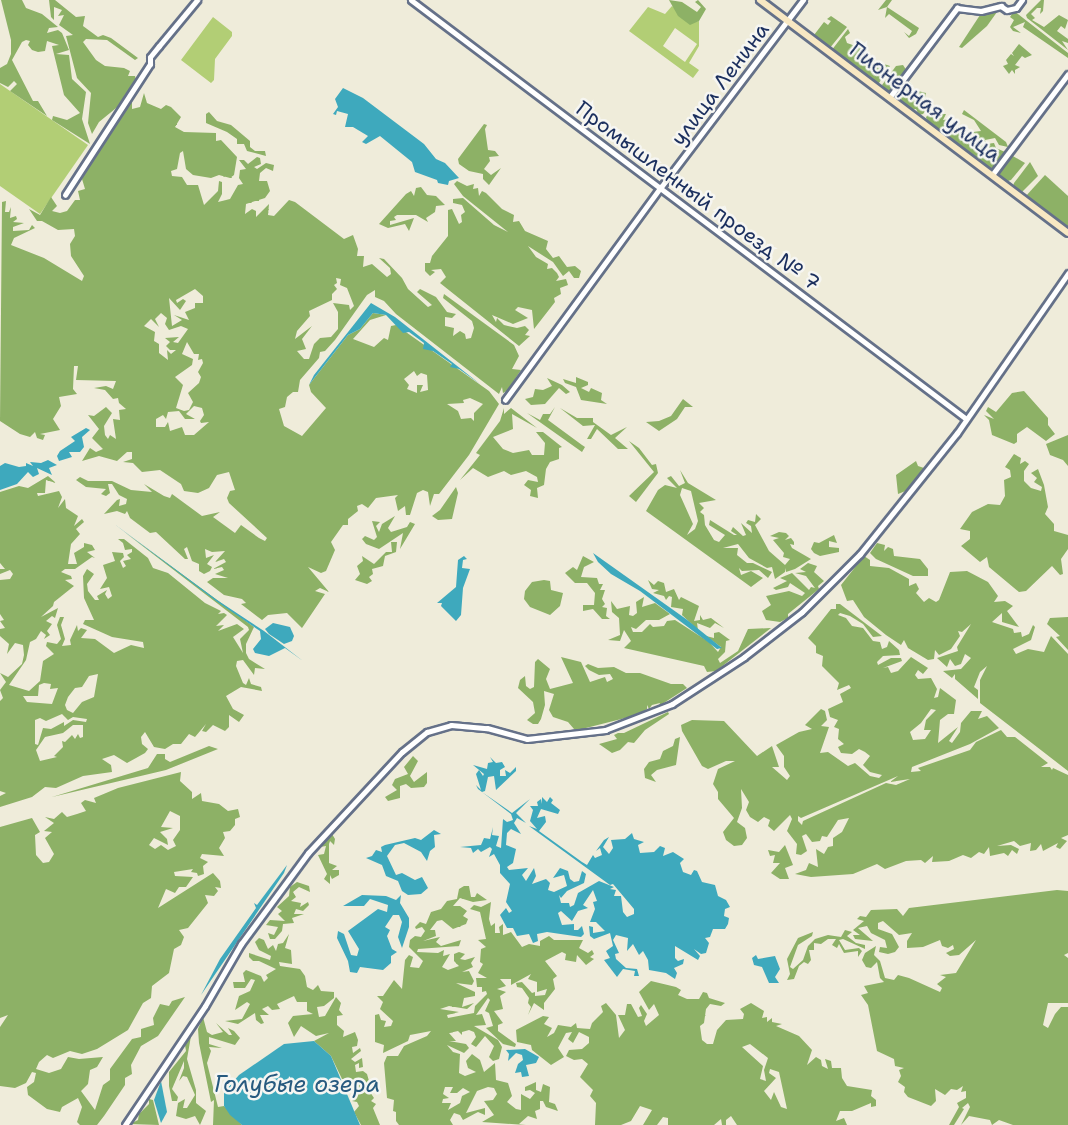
<!DOCTYPE html>
<html>
<head>
<meta charset="utf-8">
<style>
  body { margin:0 }
  #map { position:relative; width:1068px; height:1125px; overflow:hidden; background:#efecda; font-family:"Shantell Sans",sans-serif }
  div>[style] { position:absolute }
  .green>* { inset:0; background:#b2ce75 }
  .forest>* { inset:0; background:#8db166 }
  .water>* { inset:0; background:#3ea9bd }
  .roads { filter:drop-shadow(2px 0 #657189) drop-shadow(-2px 0 #657189) drop-shadow(0 2px #657189) drop-shadow(0 -2px #657189) }
  .minor>* { height:4.5px; margin:-2.25px; padding:0 2.25px; transform-origin:2.25px; border-radius:2.25px; background:#fff }
  .tertiary>* { height:5px; margin:-2.5px; padding:0 2.5px; transform-origin:2.5px; border-radius:2.5px; background:#fff }
  .secondary>* { height:6px; margin:-3px; padding:0 3px; transform-origin:3px; border-radius:3px; background:#f8e8c3 }
  span { translate:-50% -50%; white-space:nowrap; text-align:center; line-height:1.15; -webkit-text-stroke:5px #f6f6f2; paint-order:stroke }
  .street-label { font-size:21px; color:#1b2f5e }
  .water-label { font-size:23px; color:#275a7f; font-style:italic }
</style>
</head>
<body>
<div id="map">
  <div class="green">
    <div style="clip-path:polygon(evenodd,672px 6px,694px 22px,699px 21px,699px 46px,689px 63px,699px 70px,693px 78px,629px 31px,648px 7px,665px 14px,672px 6px,675px 28px,697px 44px,685px 62px,663px 46px,675px 28px)"></div>
    <div style="clip-path:polygon(213px 17px,232px 32px,232px 36px,215px 59px,214px 80px,211px 83px,181px 60px)"></div>
    <div style="clip-path:polygon(0 84px,88px 145px,40px 214px,0 186px)"></div>
  </div>
  <div class="forest">
    <div style="clip-path:polygon(1px 0,22px 0,26px 8px,42px 14px,58px 27px,49px 28px,47px 33px,58px 30px,62px 33px,69px 50px,56px 54px,69px 55px,72px 79px,86px 92px,82px 119px,90px 144px,52px 120px,53px 116px,67px 120px,80px 113px,64px 95px,52px 46px,59px 45px,47px 41px,45px 51px,38px 52px,32px 50px,28px 45px,30px 41px,26px 40px,22px 42px,12px 60px,33px 101px,38px 101px,47px 116px,10px 91px,17px 84px,14px 81px,8px 87px,0 83px,0 68px,7px 64px,11px 54px,11px 40px)"></div>
    <div style="clip-path:polygon(49px 0,55px 0,76px 17px,85px 16px,83px 26px,98px 37px,103px 35px,111px 38px,138px 58px,135px 60px,107px 40px,86px 39px,83px 42px,96px 60px,105px 66px,124px 68px,130px 71px,128px 76px,135px 76px,136px 80px,121px 104px,99px 122px,92px 134px,88px 123px,91px 93px,77px 78px,66px 36px,73px 35px,59px 25px,64px 15px,58px 16px,62px 10px,54px 7px,54px 20px,51px 17px)"></div>
    <div style="clip-path:polygon(669px 0,682px 2px,697px 12px,701px 7px,695px 2px,698px 0,706px 9px,699px 21px,690px 25px,678px 16px)"></div>
    <div style="clip-path:polygon(886px 0,892px 0,887px 7px,919px 28px,916px 34px,909px 38px,904px 32px,909px 36px,912px 31px,889px 14px,885px 18px,887px 7px,878px 10px)"></div>
    <div style="clip-path:polygon(1041px 0,1044px 0,1043px 11px,1040px 14px,1041px 8px,1037px 8px,1031px 14px,1035px 18px,1032px 20px,1044px 27px,1059px 15px,1068px 20px,1065px 29px,1061px 26px,1057px 31px,1068px 39px,1068px 43px,1062px 41px,1068px 50px,1027px 18px,1026px 15px)"></div>
    <div style="clip-path:polygon(995px 9px,997px 12px,987px 26px,962px 48px,959px 47px,980px 15px)"></div>
    <div style="clip-path:polygon(1014px 11px,1068px 53px,1068px 58px,1023px 27px,1025px 22px,1013px 27px,1021px 33px,1013px 31px,1010px 27px,1014px 20px,1010px 17px)"></div>
    <div style="clip-path:polygon(831px 16px,847px 27px,829px 49px,814px 35px,824px 22px,828px 25px,831px 21px,827px 19px)"></div>
    <div style="clip-path:polygon(848px 29px,850px 33px,845px 37px,847px 43px,861px 48px,875px 61px,890px 66px,879px 83px,876px 84px,831px 51px)"></div>
    <div style="clip-path:polygon(1019px 44px,1032px 55px,1025px 58px,1022px 56px,1015px 65px,1020px 67px,1015px 70px,1015px 74px,1012px 70px,1009px 74px,1003px 66px,1008px 64px,1006px 60px,1011px 54px,1014px 56px,1012px 53px)"></div>
    <div style="clip-path:polygon(903px 65px,907px 71px,888px 93px,882px 85px,896px 66px)"></div>
    <div style="clip-path:polygon(909px 82px,912px 85px,910px 89px,926px 93px,925px 98px,933px 102px,923px 114px,919px 115px,916px 109px,910px 110px,893px 97px,903px 84px)"></div>
    <div style="clip-path:polygon(evenodd,144px 93px,147px 103px,161px 109px,166px 105px,171px 107px,181px 117px,175px 127px,184px 132px,216px 133px,216px 141px,221px 140px,237px 157px,234px 175px,230px 178px,219px 175px,211px 178px,193px 175px,186px 169px,183px 151px,180px 153px,177px 169px,171px 171px,172px 176px,182px 177px,187px 185px,198px 185px,204px 205px,218px 191px,219px 181px,222px 182px,222px 194px,218px 202px,230px 199px,238px 185px,243px 184px,239px 178px,240px 170px,246px 169px,239px 160px,244px 160px,248px 164px,257px 157px,260px 158px,261px 164px,254px 167px,257px 169px,266px 163px,274px 165px,273px 171px,266px 168px,260px 173px,259px 181px,267px 181px,270px 191px,265px 198px,246px 204px,245px 214px,252px 209px,256px 211px,256px 217px,269px 204px,268px 215px,274px 216px,289px 200px,295px 202px,344px 239px,353px 235px,358px 249px,357px 256px,364px 256px,363px 267px,372px 264px,387px 277px,391px 274px,390px 268px,379px 258px,384px 259px,402px 278px,408px 289px,428px 307px,432px 305px,417px 292px,420px 289px,436px 297px,447px 312px,456px 314px,452px 318px,445px 317px,445px 326px,454px 328px,453px 336px,460px 331px,465px 334px,466px 339px,471px 338px,474px 328px,472px 321px,443px 298px,444px 294px,514px 345px,519px 356px,512px 369px,521px 370px,507px 391px,503px 393px,502px 387px,499px 394px,396px 314px,384px 301px,375px 297px,375px 290px,367px 295px,335px 340px,325px 351px,320px 352px,319px 358px,300px 380px,298px 392px,293px 392px,287px 397px,285px 407px,279px 409px,284px 426px,302px 436px,326px 408px,311px 392px,309px 385px,348px 335px,360px 329px,373px 313px,386px 315px,370px 320px,353px 339px,374px 347px,384px 338px,388px 340px,391px 326px,396px 325px,489px 391px,499px 404px,469px 455px,439px 494px,434px 494px,430px 506px,428px 492px,423px 490px,417px 493px,410px 515px,406px 515px,405px 506px,398px 511px,395px 498px,398px 495px,376px 498px,368px 508px,362px 504px,357px 506px,358px 511px,348px 519px,348px 525px,343px 525px,331px 542px,335px 550px,326px 571px,321px 573px,308px 567px,329px 592px,320px 588px,315px 591px,325px 594px,302px 628px,287px 613px,268px 615px,262px 620px,241px 604px,246px 603px,242px 599px,224px 595px,207px 582px,213px 578px,228px 578px,215px 574px,224px 570px,222px 567px,213px 569px,226px 562px,224px 559px,215px 562px,225px 551px,212px 552px,205px 549px,206px 558px,214px 555px,207px 564px,212px 567px,210px 571px,204px 574px,199px 571px,199px 564px,192px 561px,187px 547px,184px 549px,188px 559px,185px 559px,156px 532px,150px 533px,130px 518px,127px 511px,125px 514px,117px 511px,104px 514px,117px 500px,120px 499px,119px 506px,126px 504px,127px 499px,119px 495px,112px 484px,108px 484px,110px 493px,106px 496px,101px 494px,106px 489px,86px 487px,76px 480px,80px 477px,88px 481px,112px 481px,131px 490px,152px 492px,144px 484px,164px 496px,170px 498px,172px 494px,202px 516px,220px 512px,213px 517px,235px 533px,241px 525px,259px 538px,265px 541px,267px 538px,229px 503px,227px 498px,230px 491px,235px 490px,229px 472px,217px 475px,209px 488px,198px 493px,184px 491px,181px 484px,160px 470px,142px 472px,133px 463px,123px 462px,132px 459px,132px 452px,127px 452px,117px 461px,99px 456px,82px 461px,90px 448px,96px 452px,103px 449px,92px 438px,99px 429px,88px 415px,94px 416px,106px 407px,112px 413px,104px 426px,105px 435px,108px 439px,110px 435px,116px 439px,113px 419px,120px 420px,119px 410px,126px 409px,119px 403px,118px 398px,113px 399px,105px 390px,94px 388px,106px 386px,113px 389px,116px 381px,76px 380px,78px 366px,74px 366px,73px 389px,77px 394px,59px 397px,61px 406px,53px 419px,60px 430px,40px 434px,45px 435px,43px 440px,37px 438px,35px 432px,30px 437px,20px 434px,0 421px,2px 202px,6px 201px,5px 212px,9px 212px,11px 207px,10px 218px,16px 216px,17px 219px,13px 222px,24px 223px,13px 227px,13px 231px,29px 230px,32px 225px,35px 228px,14px 238px,11px 245px,44px 258px,82px 281px,84px 276px,71px 256px,70px 244px,75px 236px,74px 229px,58px 230px,42px 221px,37px 221px,29px 209px,40px 215px,51px 197px,57px 206px,52px 211px,60px 213px,67px 211px,75px 200px,80px 200px,78px 191px,85px 189px,82px 179px,86px 170px,132px 99px,132px 109px,140px 107px,144px 93px,336px 278px,341px 279px,340px 285px,347px 288px,354px 306px,350px 310px,349px 305px,333px 303px,338px 312px,338px 329px,331px 337px,320px 338px,314px 344px,309px 359px,304px 359px,297px 351px,306px 349px,302px 339px,312px 326px,295px 339px,297px 331px,310px 316px,309px 311px,332px 300px,332px 294px,337px 289px,334px 285px,337px 283px,336px 278px,144px 93px,195px 289px,203px 296px,203px 303px,195px 303px,195px 308px,185px 312px,189px 320px,174px 315px,182px 320px,172px 326px,169px 298px,180px 310px,186px 301px,183px 299px,177px 303px,176px 300px,195px 289px,144px 93px,161px 313px,167px 318px,165px 324px,169px 330px,181px 326px,188px 329px,178px 343px,173px 342px,179px 337px,165px 338px,170px 342px,166px 346px,170px 350px,176px 350px,171px 354px,167px 350px,168px 360px,159px 353px,159px 344px,154px 341px,155px 332px,144px 326px,151px 319px,159px 327px,155px 319px,161px 313px,144px 93px,187px 342px,194px 354px,199px 354px,198px 360px,202px 359px,203px 363px,198px 372px,201px 377px,199px 383px,188px 393px,193px 402px,189px 410px,184px 411px,176px 408px,183px 385px,175px 377px,192px 365px,193px 359px,182px 354px,187px 342px,144px 93px,414px 371px,417px 376px,421px 373px,427px 375px,428px 390px,420px 392px,423px 385px,417px 385px,417px 393px,407px 389px,409px 385px,404px 379px,414px 371px,144px 93px,470px 398px,483px 404px,474px 413px,474px 421px,471px 418px,461px 419px,458px 411px,447px 404px,464px 403px,463px 400px,470px 398px,144px 93px,194px 406px,202px 408px,204px 415px,200px 421px,201px 423px,209px 422px,194px 435px,185px 435px,182px 427px,170px 431px,168px 422px,165px 427px,156px 427px,156px 419px,163px 415px,166px 419px,168px 412px,179px 411px,185px 419px,195px 419px,186px 414px,194px 406px)"></div>
    <div style="clip-path:polygon(939px 105px,937px 111px,944px 110px,942px 114px,946px 114px,943px 120px,951px 119px,946px 123px,955px 124px,958px 131px,963px 128px,970px 136px,973px 132px,981px 131px,974px 120px,962px 114px,964px 110px,1006px 142px,1008px 147px,999px 145px,995px 138px,985px 140px,986px 144px,994px 143px,996px 148px,1005px 152px,994px 171px,927px 121px,926px 117px)"></div>
    <div style="clip-path:polygon(209px 112px,217px 121px,231px 125px,250px 141px,250px 147px,255px 151px,265px 151px,266px 156px,247px 151px,244px 144px,237px 144px,237px 139px,227px 132px,206px 123px,206px 114px)"></div>
    <div style="clip-path:polygon(484px 124px,487px 125px,485px 129px,488px 150px,495px 151px,499px 156px,489px 157px,490px 161px,484px 169px,491px 175px,501px 168px,489px 185px,483px 179px,483px 174px,469px 171px,459px 164px,458px 159px)"></div>
    <div style="clip-path:polygon(1011px 155px,1025px 163px,1011px 180px,1005px 182px,997px 173px)"></div>
    <div style="clip-path:polygon(1030px 162px,1038px 176px,1021px 193px,1013px 186px,1014px 183px)"></div>
    <div style="clip-path:polygon(1045px 175px,1068px 196px,1068px 228px,1025px 197px)"></div>
    <div style="clip-path:polygon(457px 181px,467px 186px,474px 184px,473px 189px,478px 188px,479px 196px,482px 191px,486px 193px,502px 209px,514px 215px,513px 222px,519px 221px,525px 231px,548px 241px,546px 249px,553px 258px,559px 256px,567px 267px,575px 266px,581px 271px,579px 278px,574px 278px,569px 271px,563px 276px,553px 262px,528px 246px,536px 257px,548px 264px,547px 269px,552px 268px,557px 273px,559px 277px,556px 281px,566px 279px,568px 285px,560px 288px,561px 294px,554px 298px,555px 302px,534px 329px,532px 310px,518px 307px,515px 310px,528px 318px,513px 324px,492px 315px,496px 322px,497px 318px,504px 325px,517px 328px,525px 326px,529px 330px,525px 335px,530px 336px,519px 346px,440px 283px,446px 277px,441px 269px,431px 270px,435px 272px,430px 276px,425px 271px,425px 263px,430px 263px,432px 256px,448px 236px,448px 210px,452px 209px,459px 224px,462px 222px,461px 215px,465px 212px,462px 205px,453px 203px,453px 199px,463px 198px,494px 225px,508px 232px,463px 196px,454px 184px)"></div>
    <div style="clip-path:polygon(421px 187px,427px 195px,436px 196px,445px 205px,436px 206px,435px 212px,426px 218px,428px 222px,416px 215px,397px 215px,394px 217px,396px 220px,390px 221px,390px 225px,414px 218px,409px 231px,405px 224px,388px 228px,379px 224px,406px 194px,411px 191px,414px 196px,416px 188px)"></div>
    <div style="clip-path:polygon(576px 377px,588px 382px,588px 385px,581px 388px,589px 392px,591px 388px,602px 393px,601px 400px,607px 404px,581px 400px,576px 387px,565px 383px,563px 379px,576px 383px)"></div>
    <div style="clip-path:polygon(547px 378px,562px 385px,570px 392px,566px 394px,559px 388px,545px 404px,531px 405px,525px 399px,533px 397px,535px 389px,543px 390px,552px 386px)"></div>
    <div style="clip-path:polygon(1024px 391px,1048px 418px,1048px 425px,1055px 434px,1046px 441px,1027px 427px,1017px 434px,1017px 442px,1014px 444px,992px 435px,989px 420px,984px 415px,994px 419px,986px 411px,988px 407px,996px 412px,1012px 393px)"></div>
    <div style="clip-path:polygon(683px 399px,693px 407px,685px 407px,677px 419px,659px 431px,646px 422px,659px 421px,671px 416px)"></div>
    <div style="clip-path:polygon(555px 407px,548px 420px,582px 445px,585px 447px,582px 452px,527px 413px,540px 420px,543px 414px,550px 414px)"></div>
    <div style="clip-path:polygon(504px 408px,504px 414px,511px 408px,537px 428px,512px 414px,513px 429px,493px 437px,503px 449px,513px 453px,529px 450px,532px 455px,544px 455px,545px 443px,536px 432px,543px 432px,562px 447px,559px 448px,559px 459px,550px 462px,546px 469px,544px 485px,537px 488px,538px 498px,530px 496px,531px 490px,524px 485px,528px 480px,538px 482px,537px 477px,526px 471px,511px 475px,504px 471px,488px 477px,473px 468px,460px 480px,480px 455px,476px 453px,500px 421px)"></div>
    <div style="clip-path:polygon(560px 408px,577px 418px,593px 418px,593px 422px,611px 435px,627px 427px,615px 438px,628px 449px,618px 449px,597px 429px,591px 439px,587px 439px,595px 425px,583px 426px)"></div>
    <div style="clip-path:polygon(1068px 435px,1068px 466px,1063px 460px,1050px 455px,1046px 444px)"></div>
    <div style="clip-path:polygon(629px 441px,639px 448px,652px 465px,656px 464px,658px 473px,636px 502px,629px 496px,654px 472px)"></div>
    <div style="clip-path:polygon(1014px 454px,1021px 458px,1020px 464px,1025px 461px,1029px 464px,1024px 471px,1024px 481px,1031px 488px,1041px 491px,1042px 487px,1034px 482px,1037px 478px,1031px 473px,1038px 469px,1044px 485px,1048px 507px,1045px 514px,1054px 524px,1054px 531px,1068px 535px,1068px 549px,1061px 559px,1063px 574px,1060px 575px,1052px 566px,1026px 591px,1019px 592px,989px 567px,987px 557px,980px 562px,961px 546px,970px 539px,970px 531px,960px 529px,972px 512px,988px 504px,1000px 505px,1005px 496px,1004px 480px,1011px 477px,1010px 470px,1005px 467px)"></div>
    <div style="clip-path:polygon(916px 461px,918px 466px,924px 468px,908px 490px,898px 494px,896px 475px)"></div>
    <div style="clip-path:polygon(evenodd,680px 470px,688px 483px,716px 500px,699px 503px,704px 508px,700px 512px,704px 515px,705px 525px,714px 540px,719px 542px,725px 535px,709px 525px,710px 520px,734px 535px,737px 535px,731px 531px,733px 527px,743px 536px,746px 535px,741px 523px,752px 533px,751px 526px,746px 523px,748px 520px,755px 522px,756px 514px,761px 519px,755px 525px,769px 551px,785px 565px,790px 559px,783px 557px,784px 553px,773px 540px,779px 538px,770px 536px,779px 532px,786px 533px,789px 536px,785px 540px,791px 538px,794px 542px,794px 545px,790px 544px,792px 548px,811px 559px,795px 569px,786px 572px,785px 568px,785px 572px,775px 579px,772px 567px,767px 568px,749px 558px,738px 544px,723px 548px,738px 548px,737px 555px,747px 563px,753px 563px,772px 572px,768px 578px,759px 570px,742px 571px,739px 568px,741px 575px,751px 571px,763px 578px,751px 587px,646px 511px,658px 490px,665px 485px,677px 488px,667px 478px,671px 476px,679px 486px,685px 483px,680px 470px,682px 488px,691px 491px,698px 521px,695px 529px,687px 535px,693px 524px,680px 495px,682px 488px)"></div>
    <div style="clip-path:polygon(evenodd,48px 476px,56px 483px,46px 480px,45px 493px,37px 493px,38px 496px,59px 491px,62px 497px,58px 508px,65px 499px,66px 508px,78px 516px,74px 526px,82px 519px,84px 522px,76px 529px,80px 534px,71px 544px,68px 564px,77px 564px,74px 553px,84px 547px,84px 543px,92px 545px,95px 550px,87px 552px,95px 558px,92px 557px,75px 569px,65px 569px,61px 572px,71px 576px,72px 579px,65px 580px,74px 586px,54px 602px,53px 606px,41px 617px,58px 608px,55px 618px,52px 616px,46px 621px,52px 624px,47px 631px,50px 635px,44px 639px,46px 635px,41px 631px,36px 639px,30px 642px,26px 660px,9px 685px,29px 691px,40px 681px,43px 661px,54px 654px,46px 646px,47px 642px,57px 644px,61px 639px,57px 625px,60px 617px,64px 617px,61px 625px,65px 639px,62px 646px,71px 645px,70px 640px,77px 625px,78px 631px,81px 628px,87px 630px,81px 638px,95px 639px,114px 653px,131px 645px,144px 648px,143px 642px,112px 637px,83px 624px,85px 620px,94px 620px,84px 598px,83px 576px,87px 569px,94px 574px,87px 584px,88px 591px,95px 600px,99px 600px,97px 596px,107px 590px,105px 594px,108px 599px,112px 596px,109px 587px,100px 589px,107px 578px,103px 565px,115px 561px,112px 552px,123px 553px,124px 557px,120px 561px,123px 568px,126px 566px,123px 561px,131px 559px,127px 555px,132px 552px,132px 549px,125px 550px,123px 543px,118px 539px,124px 539px,148px 558px,153px 568px,168px 573px,205px 603px,221px 611px,218px 614px,224px 613px,227px 615px,216px 626px,224px 625px,218px 631px,237px 624px,244px 629px,233px 637px,243px 653px,240px 639px,249px 630px,248px 627px,123px 531px,254px 627px,246px 644px,246px 653px,249px 659px,265px 669px,255px 668px,254px 675px,243px 660px,237px 661px,236px 666px,243px 683px,246px 685px,249px 678px,251px 684px,261px 687px,262px 691px,241px 687px,226px 696px,233px 709px,244px 715px,239px 722px,229px 715px,229px 727px,225px 731px,213px 725px,206px 732px,202px 731px,206px 724px,195px 737px,189px 734px,181px 744px,173px 744px,165px 749px,154px 747px,145px 732px,141px 737px,142px 744px,148px 749px,145px 753px,127px 763px,114px 755px,102px 759px,111px 765px,112px 772px,83px 776px,56px 788px,45px 787px,32px 797px,0 807px,0 796px,6px 793px,0 791px,0 701px,3px 698px,0 690px,6px 682px,0 673px,8px 677px,22px 664px,24px 655px,23px 645px,15px 643px,7px 654px,9px 644px,0 636px,0 629px,5px 628px,0 621px,4px 620px,0 614px,0 580px,10px 579px,13px 574px,10px 570px,0 574px,0 569px,5px 569px,0 563px,0 492px,19px 486px,28px 488px,48px 476px,98px 674px,94px 697px,82px 702px,73px 713px,67px 710px,65px 705px,68px 697px,75px 688px,82px 687px,89px 676px,98px 674px,48px 476px,44px 683px,51px 684px,50px 689px,58px 688px,52px 704px,27px 702px,23px 696px,38px 696px,39px 685px,44px 683px,48px 476px,62px 714px,68px 720px,73px 717px,87px 719px,86px 722px,73px 720px,64px 726px,64px 722px,51px 729px,43px 728px,38px 745px,35px 744px,35px 720px,40px 718px,46px 721px,62px 714px,48px 476px,73px 725px,83px 725px,83px 737px,80px 738px,78px 734px,75px 739px,72px 735px,65px 742px,62px 741px,63px 747px,54px 756px,57px 757px,40px 761px,36px 750px,45px 737px,63px 733px,73px 725px)"></div>
    <div style="clip-path:polygon(456px 487px,458px 493px,452px 519px,438px 520px,432px 516px,440px 510px)"></div>
    <div style="clip-path:polygon(395px 516px,388px 528px,391px 532px,407px 527px,410px 522px,415px 524px,400px 549px,403px 533px,379px 549px,366px 544px,362px 539px,365px 536px,374px 540px,377px 537px,372px 521px,380px 522px,376px 526px,379px 532px,382px 524px)"></div>
    <div style="clip-path:polygon(834px 535px,837px 543px,829px 541px,829px 547px,839px 548px,839px 552px,820px 556px,814px 553px,811px 549px,814px 542px,819px 543px)"></div>
    <div style="clip-path:polygon(391px 542px,397px 542px,396px 552px,385px 556px,383px 566px,372px 569px,373px 574px,369px 577px,372px 581px,367px 584px,355px 580px,360px 574px,357px 566px,363px 561px,362px 556px,374px 564px,386px 552px,392px 552px)"></div>
    <div style="clip-path:polygon(877px 543px,885px 545px,884px 551px,888px 547px,893px 549px,894px 556px,920px 559px,928px 569px,928px 576px,913px 576px,876px 559px,870px 553px)"></div>
    <div style="clip-path:polygon(583px 556px,594px 562px,584px 567px,581px 577px,597px 578px,599px 584px,603px 584px,600px 590px,605px 590px,602px 599px,605px 604px,602px 607px,607px 608px,606px 616px,610px 619px,602px 619px,593px 609px,583px 611px,583px 605px,594px 605px,595px 593px,587px 583px,575px 583px,565px 573px,573px 567px,577px 570px)"></div>
    <div style="clip-path:polygon(864px 556px,870px 560px,870px 566px,889px 568px,909px 579px,909px 586px,916px 583px,919px 589px,916px 593px,924px 602px,929px 598px,936px 602px,939px 600px,950px 572px,967px 571px,988px 582px,998px 596px,994px 602px,1005px 601px,1013px 606px,1007px 611px,1019px 627px,1002px 622px,1002px 613px,992px 622px,1013px 629px,1014px 633px,1021px 632px,1022px 637px,1029px 634px,1033px 625px,1035px 627px,1031px 640px,1013px 649px,1016px 654px,1028px 649px,1044px 652px,1051px 636px,1068px 654px,1068px 771px,980px 703px,980px 680px,987px 666px,980px 672px,974px 687px,978px 690px,978px 699px,955px 679px,955px 674px,952px 678px,943px 671px,961px 669px,971px 658px,965px 654px,961px 664px,955px 666px,950px 659px,947px 667px,937px 658px,958px 651px,957px 647px,971px 624px,962px 632px,958px 631px,960px 636px,951px 649px,939px 655px,935px 650px,934px 659px,928px 660px,908px 648px,904px 640px,901px 645px,886px 635px,864px 617px,853px 600px,847px 601px,841px 585px)"></div>
    <div style="clip-path:polygon(808px 563px,817px 566px,814px 572px,824px 581px,818px 586px,819px 589px,788px 614px,788px 618px,780px 622px,766px 620px,762px 611px,771px 605px,766px 596px,789px 591px,802px 596px,805px 593px,790px 583px,788px 587px,776px 590px,773px 588px,787px 581px,780px 578px,792px 573px,809px 590px,811px 587px,815px 588px,806px 576px,795px 573px,806px 572px,800px 569px)"></div>
    <div style="clip-path:polygon(544px 580px,550px 581px,551px 590px,563px 593px,560px 606px,550px 615px,530px 607px,524px 599px,525px 591px,532px 582px)"></div>
    <div style="clip-path:polygon(648px 580px,654px 585px,658px 581px,664px 583px,666px 592px,674px 589px,679px 600px,681px 597px,699px 606px,694px 621px,700px 620px,700px 615px,703px 620px,711px 618px,724px 628px,715px 623px,710px 628px,697px 623px,698px 630px,682px 615px,683px 609px,671px 607px,672px 597px,669px 596px,666px 600px,664px 596px,653px 593px,659px 590px,652px 589px)"></div>
    <div style="clip-path:polygon(644px 597px,642px 607px,655px 603px,670px 614px,659px 620px,646px 620px,636px 629px,631px 627px,633px 632px,642px 632px,650px 624px,653px 627px,664px 626px,667px 621px,675px 620px,709px 642px,718px 652px,721px 647px,706px 636px,714px 638px,714px 633px,719px 632px,730px 640px,726px 641px,725px 652px,718px 659px,720px 663px,738px 651px,748px 629px,771px 628px,716px 671px,707px 672px,704px 666px,624px 648px,631px 641px,624px 630px,620px 641px,608px 640px,620px 635px,619px 618px,612px 612px,611px 601px,617px 609px,630px 606px,629px 615px,633px 616px,637px 613px,636px 602px)"></div>
    <div style="clip-path:polygon(evenodd,836px 604px,840px 604px,882px 636px,873px 637px,863px 624px,850px 616px,840px 613px,838px 615px,846px 618px,852px 626px,863px 628px,873px 641px,880px 642px,882px 649px,887px 647px,889px 641px,899px 650px,900px 655px,883px 656px,877px 662px,878px 665px,891px 658px,901px 658px,902px 661px,883px 668px,888px 667px,891px 673px,898px 671px,911px 657px,928px 668px,923px 674px,918px 670px,915px 675px,918px 679px,931px 678px,937px 689px,934px 698px,938px 697px,940px 688px,956px 700px,954px 714px,948px 714px,940px 720px,938px 743px,958px 727px,949px 741px,952px 743px,960px 732px,961px 723px,971px 711px,982px 711px,978px 719px,987px 716px,999px 728px,970px 744px,912px 767px,911px 772px,921px 771px,918px 768px,970px 750px,976px 742px,1001px 730px,1007px 737px,1015px 737px,1048px 763px,1041px 767px,1050px 767px,1052px 770px,1053px 768px,1068px 775px,1068px 835px,1061px 838px,1067px 841px,1060px 849px,1056px 847px,1058px 843px,1043px 851px,1041px 844px,1036px 850px,1030px 851px,1031px 843px,1020px 846px,1014px 841px,997px 846px,1011px 845px,1019px 849px,1017px 854px,1012px 850px,1008px 856px,1004px 853px,990px 856px,989px 847px,984px 854px,979px 852px,971px 858px,963px 855px,949px 861px,932px 862px,933px 856px,925px 863px,921px 860px,906px 861px,885px 869px,877px 864px,853px 874px,811px 877px,795px 874px,806px 870px,809px 863px,818px 867px,816px 849px,824px 854px,828px 847px,833px 846px,833px 838px,842px 832px,849px 818px,838px 820px,827px 837px,822px 836px,820px 841px,812px 842px,806px 834px,802px 836px,807px 851px,801px 855px,796px 854px,797px 844px,787px 831px,792px 819px,790px 815px,774px 831px,768px 826px,770px 820px,764px 817px,758px 822px,750px 817px,746px 810px,749px 802px,741px 789px,742px 808px,737px 822px,745px 828px,747px 838px,742px 845px,734px 846px,726px 840px,723px 832px,734px 818px,718px 799px,718px 792px,713px 784px,718px 769px,735px 761px,726px 761px,708px 769px,702px 766px,682px 731px,681px 725px,692px 720px,724px 721px,757px 756px,772px 746px,779px 767px,772px 767px,787px 780px,790px 776px,784px 767px,784px 756px,776px 745px,799px 732px,812px 729px,805px 725px,821px 709px,825px 711px,827px 720px,821px 726px,829px 727px,820px 753px,828px 752px,848px 766px,855px 763px,870px 776px,879px 778px,882px 775px,870px 772px,863px 765px,870px 756px,865px 752px,859px 749px,852px 754px,841px 753px,838px 747px,844px 744px,838px 739px,839px 729px,834px 727px,838px 720px,830px 717px,828px 709px,843px 702px,840px 694px,851px 688px,849px 685px,837px 690px,839px 683px,822px 666px,823px 656px,816px 653px,816px 646px,808px 638px,831px 609px,836px 609px,836px 604px,931px 709px,936px 710px,926px 720px,924px 730px,931px 730px,925px 739px,913px 740px,910px 732px,921px 723px,931px 709px,836px 604px,898px 776px,890px 782px,910px 779px,896px 785px,886px 783px,803px 821px,802px 825px,798px 821px,798px 816px,801px 818px,898px 776px)"></div>
    <div style="clip-path:polygon(1068px 617px,1068px 650px,1056px 637px,1060px 636px,1047px 624px,1050px 618px)"></div>
    <div style="clip-path:polygon(561px 657px,581px 662px,590px 682px,605px 677px,607px 682px,613px 679px,610px 674px,599px 675px,589px 670px,585px 666px,588px 664px,598px 668px,614px 667px,626px 673px,640px 673px,671px 684px,683px 684px,687px 688px,659px 706px,660px 703px,652px 705px,649px 709px,647px 705px,647px 709px,637px 715px,582px 729px,574px 729px,568px 722px,553px 717px,549px 710px,554px 694px,544px 691px,545px 705px,541px 719px,538px 724px,533px 724px,527px 720px,535px 713px,533px 702px,518px 688px,520px 680px,525px 676px,526px 686px,530px 689px,534px 687px,535px 662px,538px 659px,550px 669px,546px 679px,550px 689px,573px 683px)"></div>
    <div style="clip-path:polygon(668px 712px,669px 714px,645px 730px,634px 743px,628px 742px,620px 750px,612px 753px,599px 744px,617px 739px,614px 735px,618px 733px,624px 733px)"></div>
    <div style="clip-path:polygon(680px 737px,676px 765px,657px 770px,651px 775px,656px 782px,645px 778px,644px 769px,649px 762px,660px 759px,663px 751px,673px 746px,675px 739px)"></div>
    <div style="clip-path:polygon(209px 746px,218px 749px,166px 770px,52px 797px,148px 768px,157px 754px,165px 754px,165px 759px,170px 762px)"></div>
    <div style="clip-path:polygon(413px 756px,418px 761px,410px 776px,414px 782px,427px 772px,427px 783px,424px 787px,411px 788px,406px 784px,400px 786px,400px 798px,388px 801px,385px 797px,397px 790px,392px 785px,395px 779px,408px 774px,404px 767px)"></div>
    <div style="clip-path:polygon(evenodd,181px 772px,180px 781px,192px 792px,192px 799px,201px 793px,202px 801px,219px 804px,228px 811px,238px 809px,240px 817px,235px 819px,235px 825px,230px 831px,223px 832px,225px 838px,219px 848px,224px 856px,202px 854px,200px 858px,208px 862px,203px 866px,204px 874px,198px 876px,197px 873px,191px 872px,193px 869px,174px 872px,175px 876px,193px 877px,186px 887px,179px 887px,175px 893px,166px 889px,158px 908px,213px 873px,220px 881px,221px 888px,215px 887px,218px 891px,214px 896px,205px 895px,208px 903px,188px 928px,179px 930px,184px 937px,181px 945px,174px 949px,169px 973px,152px 986px,151px 998px,143px 1003px,128px 1030px,97px 1049px,82px 1054px,70px 1051px,53px 1058px,47px 1055px,39px 1062px,36px 1069px,49px 1073px,61px 1069px,68px 1057px,79px 1059px,103px 1057px,97px 1067px,90px 1070px,88px 1084px,81px 1091px,95px 1110px,103px 1085px,110px 1080px,110px 1069px,132px 1039px,141px 1037px,141px 1029px,154px 1025px,153px 1018px,160px 1004px,169px 1006px,172px 1001px,185px 997px,158px 1036px,141px 1046px,131px 1065px,132px 1074px,125px 1078px,125px 1085px,104px 1116px,97px 1125px,80px 1125px,77px 1122px,82px 1107px,78px 1098px,62px 1107px,60px 1112px,47px 1109px,28px 1095px,27px 1087px,34px 1082px,36px 1073px,32px 1072px,26px 1083px,15px 1088px,0 1086px,0 1027px,8px 1015px,0 1018px,0 827px,32px 818px,40px 832px,35px 835px,36px 855px,43px 863px,49px 862px,54px 854px,45px 838px,52px 832px,44px 831px,54px 823px,45px 817px,54px 819px,62px 812px,67px 817px,77px 814px,86px 811px,81px 803px,85px 800px,96px 803px,94px 798px,118px 788px,181px 772px,170px 811px,180px 816px,180px 830px,173px 840px,176px 846px,168px 850px,161px 845px,155px 849px,149px 845px,154px 838px,168px 845px,167px 839px,160px 832px,173px 828px,161px 827px,170px 811px)"></div>
    <div style="clip-path:polygon(332px 834px,335px 839px,334px 845px,330px 841px,329px 844px,329px 863px,337px 866px,332px 870px,339px 870px,339px 875px,332px 879px,330px 875px,330px 884px,324px 879px,327px 874px,318px 855px,324px 854px,326px 846px,320px 847px)"></div>
    <div style="clip-path:polygon(785px 845px,793px 865px,785px 868px,789px 879px,780px 879px,771px 873px,780px 863px,773px 863px,775px 855px,770px 856px,768px 850px,779px 852px)"></div>
    <div style="clip-path:polygon(297px 882px,309px 886px,310px 892px,299px 887px,293px 892px,296px 897px,291px 901px,301px 903px,300px 907px,308px 902px,309px 905px,303px 911px,296px 909px,294px 914px,304px 914px,292px 918px,294px 923px,283px 924px,282px 931px,275px 939px,270px 939px,268px 933px,274px 935px,278px 927px,266px 925px,270px 920px,285px 921px,278px 914px,282px 911px,277px 907px,289px 896px,290px 887px)"></div>
    <div style="clip-path:polygon(evenodd,464px 886px,469px 886px,471px 897px,475px 897px,477px 893px,487px 900px,473px 902px,460px 898px,453px 906px,460px 906px,467px 911px,463px 916px,468px 919px,466px 924px,453px 929px,442px 920px,437px 921px,430px 930px,435px 930px,436px 936px,423px 941px,440px 937px,436px 942px,441px 946px,461px 940px,459px 946px,418px 949px,417px 952px,438px 953px,444px 950px,443px 956px,450px 954px,442px 967px,448px 970px,459px 966px,454px 961px,454px 954px,459px 952px,465px 954px,460px 959px,465px 960px,475px 957px,471px 963px,473px 967px,462px 972px,469px 971px,474px 981px,472px 985px,456px 983px,475px 992px,475px 996px,464px 998px,462px 1007px,474px 1003px,467px 1009px,449px 1006px,440px 1009px,459px 1012px,447px 1015px,448px 1018px,474px 1013px,475px 1006px,487px 994px,486px 991px,482px 992px,482px 987px,477px 987px,476px 978px,487px 978px,478px 973px,483px 964px,480px 962px,481px 949px,486px 947px,478px 940px,486px 939px,480px 912px,470px 909px,474px 905px,481px 907px,491px 902px,489px 919px,491px 926px,495px 923px,495px 933px,500px 933px,499px 927px,503px 924px,503px 935px,511px 932px,522px 947px,529px 944px,540px 946px,540px 941px,549px 936px,554px 940px,583px 940px,579px 948px,588px 953px,592px 950px,594px 954px,590px 957px,594px 959px,586px 965px,577px 955px,576px 962px,565px 960px,566px 954px,562px 952px,545px 961px,557px 976px,553px 979px,555px 989px,544px 1003px,544px 1010px,534px 1003px,528px 1015px,531px 1007px,528px 1003px,529px 998px,522px 988px,517px 987px,516px 983px,522px 982px,532px 993px,535px 992px,535px 996px,545px 995px,547px 989px,537px 992px,537px 982px,528px 979px,531px 974px,511px 985px,511px 979px,500px 979px,506px 986px,497px 989px,506px 992px,500px 996px,503px 1009px,494px 1011px,503px 1023px,498px 1025px,498px 1031px,516px 1044px,515px 1047px,503px 1044px,486px 1028px,493px 1026px,489px 1013px,485px 1011px,490px 1000px,488px 998px,476px 1015px,482px 1014px,486px 1025px,474px 1026px,498px 1040px,502px 1047px,499px 1059px,493px 1061px,489px 1057px,494px 1046px,485px 1036px,476px 1047px,471px 1044px,476px 1037px,474px 1032px,469px 1030px,462px 1032px,462px 1035px,458px 1031px,449px 1033px,456px 1041px,449px 1041px,466px 1044px,469px 1048px,464px 1053px,447px 1045px,453px 1052px,460px 1054px,459px 1073px,465px 1076px,476px 1072px,468px 1068px,466px 1061px,472px 1054px,480px 1060px,484px 1072px,495px 1063px,496px 1080px,508px 1083px,512px 1096px,507px 1102px,516px 1109px,521px 1110px,521px 1094px,530px 1099px,535px 1093px,530px 1090px,525px 1091px,525px 1087px,536px 1082px,536px 1090px,541px 1092px,543px 1084px,550px 1087px,549px 1102px,555px 1104px,558px 1111px,546px 1107px,543px 1101px,540px 1101px,540px 1109px,535px 1111px,537px 1119px,528px 1116px,519px 1124px,526px 1125px,482px 1122px,494px 1115px,484px 1101px,493px 1100px,497px 1094px,494px 1088px,488px 1087px,477px 1091px,466px 1113px,485px 1108px,485px 1115px,478px 1112px,463px 1120px,460px 1115px,454px 1113px,450px 1120px,453px 1125px,399px 1125px,396px 1121px,396px 1112px,393px 1111px,394px 1100px,387px 1098px,384px 1063px,387px 1056px,398px 1056px,404px 1046px,427px 1036px,431px 1031px,410px 1035px,408px 1041px,383px 1053px,384px 1045px,375px 1042px,375px 1015px,379px 1014px,381px 1020px,386px 1021px,384px 1027px,391px 1026px,393px 1021px,380px 1009px,383px 1002px,377px 996px,383px 996px,394px 980px,402px 989px,405px 960px,409px 955px,413px 957px,410px 967px,419px 968px,423px 961px,409px 947px,410px 940px,415px 936px,421px 937px,425px 931px,422px 927px,416px 929px,415px 927px,420px 922px,426px 924px,431px 912px,441px 909px,447px 901px,457px 899px,459px 889px,464px 886px,445px 1087px,453px 1087px,450px 1093px,457px 1093px,463px 1088px,470px 1092px,462px 1096px,460px 1103px,448px 1110px,451px 1103px,442px 1103px,443px 1099px,449px 1098px,443px 1094px,445px 1087px)"></div>
    <div style="clip-path:polygon(1057px 890px,1068px 891px,1068px 953px,1064px 955px,1068px 958px,1068px 1003px,1048px 1003px,1043px 1025px,1048px 1028px,1055px 1014px,1061px 1007px,1068px 1007px,1068px 1125px,1013px 1125px,999px 1120px,992px 1125px,990px 1120px,969px 1116px,961px 1125px,970px 1107px,968px 1103px,962px 1108px,964px 1109px,954px 1125px,949px 1125px,959px 1107px,957px 1103px,966px 1098px,966px 1091px,961px 1092px,963px 1086px,957px 1090px,951px 1089px,945px 1095px,935px 1089px,936px 1101px,931px 1106px,908px 1097px,904px 1092px,905px 1087px,898px 1082px,901px 1076px,899px 1070px,904px 1068px,895px 1066px,894px 1059px,877px 1051px,868px 1005px,861px 995px,868px 993px,864px 986px,884px 982px,880px 978px,877px 962px,871px 968px,866px 967px,862px 960px,865px 953px,876px 946px,874px 955px,880px 961px,885px 978px,894px 980px,898px 975px,909px 978px,940px 992px,942px 988px,937px 984px,946px 977px,940px 975px,956px 973px,976px 940px,959px 955px,950px 956px,946px 953px,954px 949px,953px 945px,948px 948px,942px 946px,940px 940px,923px 947px,907px 948px,907px 941px,912px 933px,899px 935px,883px 921px,878px 923px,878px 929px,892px 934px,899px 947px,895px 952px,888px 954px,879px 952px,880px 947px,887px 948px,885px 940px,871px 933px,867px 926px,858px 928px,873px 941px,855px 939px,853px 935px,860px 935px,853px 930px,864px 921px,857px 919px,860px 916px,866px 917px,871px 910px,897px 909px,903px 916px,909px 908px)"></div>
    <div style="clip-path:polygon(845px 930px,852px 932px,847px 936px,856px 943px,865px 945px,865px 949px,843px 939px,839px 940px,845px 950px,859px 948px,862px 951px,858px 957px,858px 951px,844px 953px,839px 944px,837px 948px,832px 945px,836px 939px,828px 939px,821px 944px,814px 943px,814px 950px,809px 950px,811px 960px,808px 964px,804px 962px,799px 966px,794px 979px,787px 980px,790px 974px,787px 959px,798px 938px,813px 932px,812px 936px,798px 945px,790px 967px,793px 969px,803px 960px,808px 946px,815px 939px,828px 935px,841px 937px)"></div>
    <div style="clip-path:polygon(289px 934px,285px 948px,291px 950px,292px 964px,279px 962px,280px 966px,300px 969px,305px 976px,307px 987px,313px 990px,318px 985px,321px 991px,334px 992px,334px 998px,324px 1006px,317px 1007px,319px 1017px,325px 1016px,336px 997px,341px 1003px,339px 1010px,343px 1015px,337px 1016px,337px 1025px,344px 1031px,343px 1037px,355px 1032px,358px 1040px,357px 1046px,352px 1047px,353px 1053px,360px 1048px,361px 1051px,351px 1059px,355px 1062px,362px 1058px,363px 1067px,359px 1068px,359px 1063px,355px 1065px,356px 1072px,363px 1071px,367px 1074px,369px 1081px,363px 1088px,368px 1089px,374px 1098px,371px 1101px,376px 1104px,373px 1108px,380px 1125px,361px 1125px,354px 1112px,359px 1106px,357px 1102px,352px 1101px,356px 1097px,352px 1095px,358px 1087px,347px 1086px,349px 1079px,342px 1079px,331px 1056px,314px 1041px,329px 1033px,316px 1036px,301px 1026px,294px 1037px,288px 1023px,293px 1016px,313px 1014px,307px 1011px,307px 1002px,297px 1002px,294px 996px,277px 1004px,280px 1009px,272px 1010px,268px 1006px,262px 1009px,269px 1015px,260px 1015px,264px 1023px,261px 1024px,256px 1020px,255px 1013px,238px 1024px,225px 1021px,242px 1019px,250px 1004px,247px 1002px,235px 1010px,239px 996px,250px 991px,255px 980px,251px 979px,245px 988px,234px 988px,233px 982px,245px 982px,243px 973px,246px 970px,261px 976px,264px 982px,268px 978px,266px 975px,276px 969px,259px 961px,253px 961px,249px 957px,249px 953px,270px 960px,271px 956px,259px 950px,255px 942px,259px 938px,264px 940px,268px 949px,273px 945px,276px 951px,278px 944px,283px 943px)"></div>
    <div style="clip-path:polygon(evenodd,651px 981px,676px 987px,681px 990px,678px 995px,687px 999px,699px 999px,703px 992px,707px 993px,709px 998px,725px 1003px,721px 1006px,710px 1004px,706px 1009px,704px 1023px,700px 1026px,702px 1040px,707px 1044px,713px 1044px,717px 1030px,726px 1020px,743px 1019px,744px 1014px,740px 1009px,751px 1003px,764px 1011px,762px 1018px,767px 1017px,767px 1022px,772px 1018px,772px 1022px,782px 1024px,776px 1026px,799px 1036px,812px 1050px,807px 1065px,816px 1057px,821px 1060px,822px 1066px,828px 1069px,825px 1059px,831px 1061px,832px 1068px,841px 1068px,842px 1078px,847px 1086px,872px 1090px,871px 1096px,876px 1100px,876px 1106px,871px 1107px,871px 1103px,852px 1111px,840px 1111px,836px 1121px,844px 1118px,847px 1125px,737px 1125px,731px 1116px,726px 1120px,726px 1125px,722px 1125px,721px 1119px,714px 1125px,668px 1125px,668px 1118px,663px 1117px,657px 1125px,643px 1125px,652px 1110px,640px 1106px,631px 1121px,621px 1125px,595px 1125px,596px 1103px,590px 1096px,593px 1090px,580px 1077px,588px 1064px,582px 1059px,574px 1060px,566px 1056px,569px 1050px,582px 1049px,589px 1043px,589px 1037px,579px 1032px,573px 1043px,568px 1039px,572px 1032px,566px 1033px,558px 1048px,564px 1057px,551px 1065px,532px 1050px,531px 1045px,517px 1042px,516px 1030px,543px 1016px,549px 1017px,544px 1024px,552px 1028px,547px 1037px,554px 1033px,558px 1025px,571px 1027px,576px 1023px,577px 1028px,590px 1029px,592px 1023px,603px 1012px,601px 1006px,606px 1003px,616px 1015px,619px 1038px,625px 1030px,618px 1015px,625px 1015px,627px 1004px,631px 1004px,638px 1017px,642px 1016px,639px 1008px,641px 1005px,647px 1014px,644px 1021px,646px 1026px,659px 1015px,654px 1004px,649px 1010px,639px 992px,651px 981px,750px 1044px,768px 1058px,764px 1070px,766px 1081px,760px 1079px,763px 1066px,742px 1047px,750px 1044px,651px 981px,770px 1069px,779px 1072px,787px 1109px,781px 1107px,774px 1092px,771px 1100px,764px 1091px,776px 1078px,769px 1073px,770px 1069px)"></div>
    <div style="clip-path:polygon(203px 1017px,207px 1032px,212px 1035px,223px 1032px,216px 1023px,229px 1035px,232px 1035px,228px 1028px,234px 1031px,240px 1038px,235px 1045px,209px 1037px,209px 1044px,222px 1048px,209px 1047px,211px 1051px,207px 1063px,218px 1107px,224px 1106px,242px 1125px,213px 1125px,214px 1100px,211px 1102px,199px 1043px,198px 1029px)"></div>
    <div style="clip-path:polygon(191px 1036px,187px 1059px,196px 1090px,196px 1103px,206px 1111px,200px 1125px,195px 1116px,186px 1119px,176px 1116px,178px 1103px,185px 1099px,183px 1108px,187px 1108px,195px 1095px,187px 1077px,183px 1076px,179px 1081px,184px 1068px,184px 1061px,172px 1089px,178px 1097px,177px 1101px,172px 1101px,169px 1086px,169px 1072px,186px 1051px,185px 1045px)"></div>
    <div style="clip-path:polygon(149px 1099px,153px 1100px,159px 1125px,130px 1124px,138px 1120px,139px 1114px,149px 1104px)"></div>
  </div>
  <div class="water">
    <div style="clip-path:polygon(343px 88px,363px 98px,424px 144px,436px 159px,445px 163px,459px 178px,449px 181px,448px 185px,438px 183px,437px 180px,415px 172px,412px 162px,380px 136px,366px 144px,362px 142px,368px 136px,353px 127px,345px 127px,348px 114px,337px 111px,336px 115px,333px 114px,338px 107px,335px 99px)"></div>
    <div style="clip-path:polygon(371px 303px,395px 317px,480px 384px,459px 369px,450px 367px,452px 364px,433px 351px,423px 349px,424px 343px,409px 332px,403px 333px,386px 315px,373px 313px,360px 329px,348px 335px,309px 385px,314px 375px)"></div>
    <div style="clip-path:polygon(86px 428px,90px 430px,82px 437px,84px 447px,80px 452px,69px 452px,72px 457px,59px 461px,57px 456px,60px 451px,75px 441px,71px 437px)"></div>
    <div style="clip-path:polygon(48px 460px,57px 465px,49px 468px,52px 475px,37px 468px,39px 474px,33px 477px,28px 472px,17px 484px,0 490px,0 466px,5px 463px,19px 467px,26px 466px,26px 463px,33px 466px,30px 462px,41px 463px)"></div>
    <div style="clip-path:polygon(113px 523px,217px 600px,264px 631px,303px 661px,285px 648px,269px 656px,255px 653px,253px 649px,261px 639px,260px 631px,216px 601px)"></div>
    <div style="clip-path:polygon(593px 553px,686px 619px,722px 648px,717px 649px,640px 591px,611px 574px,598px 562px)"></div>
    <div style="clip-path:polygon(464px 556px,467px 559px,463px 560px,462px 568px,470px 569px,463px 588px,461px 615px,456px 621px,441px 606px,442px 603px,437px 603px,456px 587px,458px 560px)"></div>
    <div style="clip-path:polygon(273px 623px,290px 627px,294px 636px,292px 641px,284px 644px,269px 634px,265px 629px)"></div>
    <div style="clip-path:polygon(490px 757px,496px 763px,502px 762px,505px 767px,500px 770px,500px 776px,506px 776px,505px 770px,510px 773px,516px 767px,516px 771px,496px 790px,494px 776px,488px 777px,485px 791px,482px 792px,512px 813px,530px 799px,516px 813px,526px 823px,517px 818px,514px 823px,521px 834px,511px 829px,507px 833px,506px 845px,516px 849px,513px 863px,507px 867px,509px 870px,528px 868px,522px 875px,526px 881px,534px 868px,536px 876px,532px 884px,546px 879px,550px 883px,548px 890px,554px 892px,567px 886px,564px 875px,553px 878px,560px 868px,568px 871px,570px 879px,574px 882px,579px 881px,582px 871px,586px 874px,584px 883px,567px 891px,561px 898px,559px 895px,561px 903px,569px 903px,570px 907px,574px 905px,578px 893px,599px 881px,614px 887px,610px 889px,616px 890px,614px 896px,621px 896px,623px 912px,627px 917px,634px 914px,634px 909px,613px 884px,610px 885px,529px 826px,537px 829px,530px 821px,533px 810px,530px 806px,538px 806px,537px 802px,541px 799px,542px 804px,542px 797px,547px 802px,550px 797px,553px 800px,551px 803px,560px 810px,558px 814px,541px 809px,537px 818px,545px 816px,546px 822px,539px 831px,582px 862px,587px 865px,593px 855px,595px 858px,602px 855px,600px 848px,596px 851px,604px 840px,609px 837px,603px 847px,609px 854px,613px 848px,611px 840px,625px 839px,632px 833px,634px 839px,644px 842px,638px 845px,640px 853px,654px 852px,660px 846px,665px 848px,663px 856px,673px 852px,684px 859px,680px 863px,683px 872px,691px 875px,694px 870px,697px 871px,702px 882px,715px 885px,718px 896px,726px 900px,730px 907px,725px 909px,724px 916px,729px 918px,728px 924px,725px 929px,713px 929px,710px 937px,705px 938px,709px 943px,706px 953px,701px 954px,694px 949px,700px 956px,698px 960px,675px 946px,675px 958px,678px 961px,684px 959px,683px 964px,674px 968px,677px 973px,675px 979px,666px 973px,649px 970px,648px 960px,643px 951px,639px 955px,633px 944px,627px 951px,628px 938px,616px 935px,613px 940px,619px 953px,615px 954px,616px 959px,626px 968px,637px 969px,639px 976px,634px 976px,635px 971px,623px 969px,617px 977px,604px 960px,610px 958px,606px 951px,613px 946px,610px 933px,594px 939px,590px 936px,589px 926px,593px 927px,593px 933px,605px 931px,596px 922px,590px 922px,595px 909px,593px 902px,597px 901px,593px 890px,583px 905px,588px 908px,578px 911px,572px 921px,561px 911px,558px 913px,562px 925px,574px 924px,574px 930px,578px 930px,582px 926px,584px 934px,581px 937px,547px 932px,537px 934px,538px 941px,533px 943px,529px 934px,517px 936px,513px 928px,507px 928px,500px 915px,506px 908px,509px 913px,512px 911px,506px 902px,510px 884px,500px 873px,500px 865px,494px 854px,489px 857px,492px 849px,490px 847px,481px 852px,478px 849px,473px 853px,471px 848px,460px 847px,481px 845px,484px 838px,490px 839px,493px 827px,492px 835px,499px 836px,496px 846px,501px 848px,503px 819px,507px 822px,513px 820px,511px 814px,478px 789px,476px 785px,481px 790px,476px 774px,479px 770px,483px 776px,484px 774px,473px 765px,487px 769px,488px 763px,493px 762px)"></div>
    <div style="clip-path:polygon(434px 830px,441px 834px,434px 835px,435px 847px,430px 851px,427px 861px,421px 852px,404px 843px,395px 845px,387px 856px,396px 875px,402px 873px,415px 880px,422px 877px,428px 888px,421px 894px,408px 895px,402px 891px,398px 881px,386px 876px,382px 865px,366px 858px,372px 856px,376px 850px,382px 852px,381px 847px,385px 845px,415px 838px,421px 840px)"></div>
    <div style="clip-path:polygon(287px 865px,284px 873px,201px 995px,220px 959px,256px 908px,254px 903px,257px 905px)"></div>
    <div style="clip-path:polygon(362px 895px,386px 896px,396px 900px,401px 895px,400px 903px,409px 918px,409px 927px,402px 948px,398px 937px,402px 922px,399px 915px,393px 915px,385px 927px,390px 930px,387px 936px,392px 949px,397px 952px,391px 956px,391px 963px,383px 970px,360px 967px,357px 973px,350px 972px,348px 961px,337px 938px,338px 931px,344px 934px,351px 955px,357px 956px,359px 949px,348px 931px,378px 909px,387px 912px,388px 905px,370px 899px,364px 906px,343px 906px)"></div>
    <div style="clip-path:polygon(756px 955px,758px 959px,775px 956px,780px 969px,775px 977px,779px 983px,769px 983px,762px 967px,754px 965px,752px 958px)"></div>
    <div style="clip-path:polygon(314px 1041px,331px 1056px,360px 1125px,242px 1125px,230px 1115px,224px 1106px,224px 1092px,239px 1075px,284px 1044px)"></div>
    <div style="clip-path:polygon(525px 1049px,539px 1057px,536px 1063px,526px 1065px,529px 1076px,522px 1077px,521px 1072px,515px 1073px,518px 1064px,523px 1060px,522px 1055px,516px 1053px,508px 1061px,509px 1054px,506px 1050px)"></div>
    <div style="clip-path:polygon(161px 1081px,167px 1112px,161px 1123px,154px 1100px)"></div>
  </div>
  <div class="roads">
    <div class="minor">
      <div style="left:889px;top:98px;width:113px;rotate:-52.9deg"></div>
      <div style="left:957px;top:8px;width:24px;rotate:7deg"></div>
      <div style="left:981px;top:11px;width:21px;rotate:-14deg"></div>
      <div style="left:1001px;top:6px;width:7px;rotate:34deg"></div>
      <div style="left:1007px;top:10px;width:9px;rotate:-13deg"></div>
      <div style="left:1016px;top:8px;width:10px;rotate:-53deg"></div>
      <div style="left:992px;top:175px;width:126px;rotate:-53deg"></div>
      <div style="left:65px;top:195px;width:156px;rotate:-57deg"></div>
      <div style="left:505px;top:400px;width:264px;rotate:-53.8deg"></div>
    </div>
    <div class="tertiary">
      <div style="left:411px;top:0;width:694px;rotate:37.04deg"></div>
      <div style="left:150px;top:64px;width:7px;rotate:-90deg"></div>
      <div style="left:150px;top:57px;width:14px;rotate:-51deg"></div>
      <div style="left:159px;top:46px;width:60px;rotate:-50.4deg"></div>
      <div style="left:661px;top:187px;width:235px;rotate:-52.8deg"></div>
      <div style="left:125px;top:1125px;width:143px;rotate:-56.1deg"></div>
      <div style="left:205px;top:1006px;width:72px;rotate:-59.9deg"></div>
      <div style="left:241px;top:944px;width:113px;rotate:-53.6deg"></div>
      <div style="left:308px;top:853px;width:138px;rotate:-47.1deg"></div>
      <div style="left:402px;top:752px;width:32px;rotate:-39deg"></div>
      <div style="left:427px;top:732px;width:25px;rotate:-16deg"></div>
      <div style="left:451px;top:725px;width:36px;rotate:5deg"></div>
      <div style="left:487px;top:728px;width:41px;rotate:15.4deg"></div>
      <div style="left:527px;top:739px;width:79px;rotate:-6.6deg"></div>
      <div style="left:605px;top:730px;width:72px;rotate:-21.2deg"></div>
      <div style="left:672px;top:704px;width:86px;rotate:-33.1deg"></div>
      <div style="left:744px;top:657px;width:73px;rotate:-37.8deg"></div>
      <div style="left:802px;top:612px;width:82px;rotate:-45deg"></div>
      <div style="left:860px;top:554px;width:155px;rotate:-51.3deg"></div>
      <div style="left:957px;top:433px;width:195px;rotate:-55.2deg"></div>
    </div>
    <div class="secondary">
      <div style="left:760px;top:0;width:386px;rotate:37.1deg"></div>
    </div>
  </div>
  <div class="street-label">
    <span style="left:720px;top:84px;rotate:-53deg">улица Ленина</span>
    <span style="left:925px;top:102px;rotate:37deg">Пионерная улица</span>
    <span style="left:698px;top:196px;rotate:37deg">Промышленный проезд № 7</span>
  </div>
  <div class="water-label">
    <span style="left:297px;top:1084px">Голубые озера</span>
  </div>
</div>
</body>
</html>
